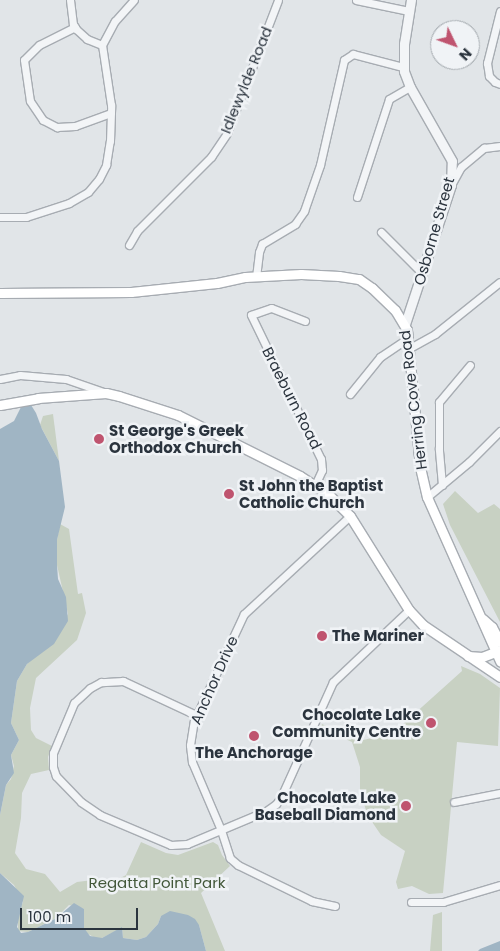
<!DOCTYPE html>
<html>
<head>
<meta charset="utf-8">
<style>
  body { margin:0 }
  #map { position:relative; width:500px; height:951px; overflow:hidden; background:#e1e5e8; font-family:Poppins,sans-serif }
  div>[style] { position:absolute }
  .green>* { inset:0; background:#c8d1c3 }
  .water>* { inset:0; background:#a0b5c4 }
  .roads { filter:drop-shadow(1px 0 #a7acb2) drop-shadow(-1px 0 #a7acb2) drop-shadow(0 1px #a7acb2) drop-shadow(0 -1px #a7acb2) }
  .minor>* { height:7px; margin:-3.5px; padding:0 3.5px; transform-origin:3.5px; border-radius:3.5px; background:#f3f5f7 }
  .tertiary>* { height:9px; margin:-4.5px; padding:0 4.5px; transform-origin:4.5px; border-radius:4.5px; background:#f3f5f7 }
  .secondary>* { height:9px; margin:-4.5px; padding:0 4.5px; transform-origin:4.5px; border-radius:4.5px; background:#fff }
  .dots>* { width:14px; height:14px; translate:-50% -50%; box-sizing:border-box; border:2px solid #f0f3f6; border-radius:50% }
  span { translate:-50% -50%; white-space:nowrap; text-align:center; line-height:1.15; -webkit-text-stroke:5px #f0f3f6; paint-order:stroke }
  .street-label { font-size:15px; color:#2b343e }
  .poi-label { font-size:15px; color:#2b343e; font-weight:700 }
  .left { translate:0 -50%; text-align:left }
  .right { translate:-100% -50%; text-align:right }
  .park-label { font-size:15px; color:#43583a }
  .north { position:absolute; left:430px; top:20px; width:50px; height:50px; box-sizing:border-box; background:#f0f3f6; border:1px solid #a1a7ac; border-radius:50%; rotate:132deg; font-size:14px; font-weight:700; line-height:20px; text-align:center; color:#2b343e }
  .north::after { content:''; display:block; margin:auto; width:18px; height:22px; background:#bf546f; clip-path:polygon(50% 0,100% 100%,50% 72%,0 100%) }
  .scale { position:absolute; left:20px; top:908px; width:118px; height:22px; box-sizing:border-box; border:2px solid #2b343e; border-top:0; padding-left:6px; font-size:15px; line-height:18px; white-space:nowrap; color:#2b343e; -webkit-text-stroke:4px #f0f3f6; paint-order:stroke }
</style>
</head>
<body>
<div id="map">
  <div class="green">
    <div style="clip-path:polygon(53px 414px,59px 461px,40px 425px,43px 416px)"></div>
    <div style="clip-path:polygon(455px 491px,478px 513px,494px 504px,500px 509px,500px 622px,450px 525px,443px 504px)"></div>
    <div style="clip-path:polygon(60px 524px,69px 529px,78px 594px,82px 593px,86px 613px,77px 640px,36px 678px,30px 708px,31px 730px,36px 738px,52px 746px,48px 757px,49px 770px,31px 774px,22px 793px,21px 818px,15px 853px,26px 869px,45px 874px,60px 892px,77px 882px,93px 880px,107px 885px,126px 875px,141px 842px,166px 853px,178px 855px,213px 842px,218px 845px,222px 855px,230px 866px,201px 893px,225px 951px,206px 951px,199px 925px,161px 916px,158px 924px,146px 937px,137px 940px,123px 938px,122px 928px,102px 938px,95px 938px,85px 932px,84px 928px,84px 909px,69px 905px,55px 919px,28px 932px,18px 931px,18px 916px,23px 902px,14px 885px,0 873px,0 815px,6px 785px,11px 779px,14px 766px,11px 755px,19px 740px,11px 723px,17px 681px,27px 664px,35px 656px,44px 651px,68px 614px,57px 565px,57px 540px)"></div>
    <div style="clip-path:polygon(461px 666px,480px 674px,500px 688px,498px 746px,457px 742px,443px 893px,429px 894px,412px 886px,398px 889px,396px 882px,405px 851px,381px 835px,368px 816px,360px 792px,360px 767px,352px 742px,321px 728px,322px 724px,359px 741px,393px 733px,462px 671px)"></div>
    <div style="clip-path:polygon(442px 912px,442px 951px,430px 951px,433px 915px)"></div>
  </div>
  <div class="water">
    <div style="clip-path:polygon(23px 403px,31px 405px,36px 413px,42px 429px,59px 461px,65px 507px,57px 540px,57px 565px,58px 579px,66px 597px,68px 621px,54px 644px,27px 664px,17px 681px,11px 723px,19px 740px,11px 755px,14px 773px,6px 785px,0 815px,0 429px,14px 421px)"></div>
    <div style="clip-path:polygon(0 873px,24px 896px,17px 927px,21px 933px,28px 932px,55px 919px,74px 903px,84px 909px,84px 928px,90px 936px,102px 938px,122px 927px,123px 938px,137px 940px,146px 937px,158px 924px,161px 916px,170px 911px,188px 915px,195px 919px,199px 925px,206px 951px,0 951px)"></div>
    <div style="clip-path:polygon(500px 941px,500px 951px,478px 951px,480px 949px)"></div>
  </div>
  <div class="roads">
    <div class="minor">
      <div style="left:70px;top:0;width:24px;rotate:83deg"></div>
      <div style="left:73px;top:24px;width:6px;rotate:59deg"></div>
      <div style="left:76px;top:29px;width:15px;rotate:42deg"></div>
      <div style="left:87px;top:39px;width:16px;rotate:22deg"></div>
      <div style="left:356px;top:0;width:54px;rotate:11.7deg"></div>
      <div style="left:500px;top:11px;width:54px;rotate:104deg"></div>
      <div style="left:487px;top:63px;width:13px;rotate:81deg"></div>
      <div style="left:489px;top:76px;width:8px;rotate:45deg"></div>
      <div style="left:495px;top:82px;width:5px;rotate:22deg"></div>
      <div style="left:75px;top:27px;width:40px;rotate:153.4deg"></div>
      <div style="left:39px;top:45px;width:21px;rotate:135deg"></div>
      <div style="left:24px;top:60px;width:41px;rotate:81.7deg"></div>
      <div style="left:30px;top:101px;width:23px;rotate:56deg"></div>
      <div style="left:43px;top:120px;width:16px;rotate:27deg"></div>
      <div style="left:57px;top:127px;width:18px;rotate:-3deg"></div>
      <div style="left:75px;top:126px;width:38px;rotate:-20deg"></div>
      <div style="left:451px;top:185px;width:21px;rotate:-61deg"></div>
      <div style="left:461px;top:167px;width:30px;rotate:-40deg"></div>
      <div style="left:484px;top:148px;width:16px;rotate:-7deg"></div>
      <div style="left:357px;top:197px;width:103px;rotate:-71.9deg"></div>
      <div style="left:389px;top:99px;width:24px;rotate:-30deg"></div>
      <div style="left:0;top:217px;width:26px"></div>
      <div style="left:26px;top:217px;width:45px;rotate:-18deg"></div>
      <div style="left:69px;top:203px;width:22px;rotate:-30deg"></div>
      <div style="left:88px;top:192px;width:17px;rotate:-50deg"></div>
      <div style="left:99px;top:179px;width:16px;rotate:-63deg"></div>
      <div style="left:106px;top:165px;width:24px;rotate:-81deg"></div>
      <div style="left:110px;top:141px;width:36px;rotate:-88deg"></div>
      <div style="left:111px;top:105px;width:61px;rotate:-98.5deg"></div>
      <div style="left:102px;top:45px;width:27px;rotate:-62deg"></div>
      <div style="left:115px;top:21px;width:28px;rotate:-48deg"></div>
      <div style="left:381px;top:232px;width:59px;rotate:45deg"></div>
      <div style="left:129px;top:245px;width:16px;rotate:-60deg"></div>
      <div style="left:137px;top:231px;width:105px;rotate:-45deg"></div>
      <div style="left:211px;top:157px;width:29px;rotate:-56deg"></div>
      <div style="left:227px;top:133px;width:142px;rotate:-69deg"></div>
      <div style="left:256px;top:277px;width:25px;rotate:-83deg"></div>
      <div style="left:259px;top:252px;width:9px;rotate:-69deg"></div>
      <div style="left:262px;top:244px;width:39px;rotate:-31deg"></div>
      <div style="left:295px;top:224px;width:16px;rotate:-55deg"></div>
      <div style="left:304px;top:211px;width:49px;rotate:-70.8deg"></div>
      <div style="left:320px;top:165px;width:108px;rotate:-77.1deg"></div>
      <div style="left:344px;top:60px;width:11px;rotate:-34deg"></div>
      <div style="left:353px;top:54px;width:52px;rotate:14.6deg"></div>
      <div style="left:305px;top:321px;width:36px;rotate:-159deg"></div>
      <div style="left:271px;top:308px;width:21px;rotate:161deg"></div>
      <div style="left:251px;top:315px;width:160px;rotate:64.1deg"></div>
      <div style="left:321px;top:459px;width:11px;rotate:85deg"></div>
      <div style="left:322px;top:470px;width:17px;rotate:115deg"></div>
      <div style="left:408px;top:349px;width:31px;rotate:-29deg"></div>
      <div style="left:435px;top:334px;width:83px;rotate:-38.7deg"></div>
      <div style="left:0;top:379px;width:20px;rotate:-11deg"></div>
      <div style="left:20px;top:375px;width:46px;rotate:5deg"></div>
      <div style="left:66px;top:379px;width:39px;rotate:19deg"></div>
      <div style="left:350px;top:394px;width:48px;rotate:-51deg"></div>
      <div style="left:380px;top:357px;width:32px;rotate:-34deg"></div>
      <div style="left:442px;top:485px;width:37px;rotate:-95deg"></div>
      <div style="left:439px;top:448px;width:46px;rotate:-90deg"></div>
      <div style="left:439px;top:402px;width:48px;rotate:-50deg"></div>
      <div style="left:427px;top:497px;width:55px;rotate:-39.8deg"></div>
      <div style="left:469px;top:462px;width:44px;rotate:-45deg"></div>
      <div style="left:196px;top:715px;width:81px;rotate:-155deg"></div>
      <div style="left:123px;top:681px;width:22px;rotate:177deg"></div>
      <div style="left:101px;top:682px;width:13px;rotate:151deg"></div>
      <div style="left:90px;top:688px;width:22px;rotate:137deg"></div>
      <div style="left:74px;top:703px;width:54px;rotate:112.8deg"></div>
      <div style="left:53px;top:753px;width:14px;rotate:90deg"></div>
      <div style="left:53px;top:767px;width:9px;rotate:72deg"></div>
      <div style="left:56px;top:776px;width:36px;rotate:46deg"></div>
      <div style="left:81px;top:802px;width:23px;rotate:34deg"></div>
      <div style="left:100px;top:815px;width:77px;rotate:22.9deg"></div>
      <div style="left:171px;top:845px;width:16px;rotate:-4deg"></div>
      <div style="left:187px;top:844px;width:86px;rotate:-22.7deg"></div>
      <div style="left:266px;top:811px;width:12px;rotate:-35deg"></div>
      <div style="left:276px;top:804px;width:9px;rotate:-54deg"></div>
      <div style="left:281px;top:797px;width:126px;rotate:-65.7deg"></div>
      <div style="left:333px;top:682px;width:105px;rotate:-43.5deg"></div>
      <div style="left:454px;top:802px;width:47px;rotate:-11.1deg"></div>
      <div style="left:411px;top:902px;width:32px"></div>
      <div style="left:443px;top:902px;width:59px;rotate:-16.6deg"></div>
      <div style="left:335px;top:906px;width:24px;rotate:-168deg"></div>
      <div style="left:312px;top:901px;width:82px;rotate:-154.1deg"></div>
      <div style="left:238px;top:865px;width:11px;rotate:-139deg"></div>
      <div style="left:230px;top:858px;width:29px;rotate:-108deg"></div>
      <div style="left:221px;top:830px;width:74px;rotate:-113.1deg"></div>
      <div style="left:192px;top:762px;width:17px;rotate:-97deg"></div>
      <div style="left:190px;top:745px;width:24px;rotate:-81deg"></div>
      <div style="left:194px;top:721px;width:118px;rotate:-65deg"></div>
      <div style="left:244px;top:614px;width:144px;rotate:-42.8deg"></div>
    </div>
    <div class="tertiary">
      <div style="left:405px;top:324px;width:146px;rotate:-71.7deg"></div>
      <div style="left:451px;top:185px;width:24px;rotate:-88deg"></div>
      <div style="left:452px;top:161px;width:85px;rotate:-119.6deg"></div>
      <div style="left:410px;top:87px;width:17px;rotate:-111deg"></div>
      <div style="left:404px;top:71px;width:27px;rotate:-90deg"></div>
      <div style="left:404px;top:44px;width:45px;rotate:-81deg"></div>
    </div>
    <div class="secondary">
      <div style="left:0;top:293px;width:131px;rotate:-0.4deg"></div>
      <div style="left:131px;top:292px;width:86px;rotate:-6deg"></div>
      <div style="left:217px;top:283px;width:29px;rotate:-12deg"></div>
      <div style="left:245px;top:277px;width:56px;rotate:-3.1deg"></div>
      <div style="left:301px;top:274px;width:38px;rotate:3deg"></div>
      <div style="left:339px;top:276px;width:20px;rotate:9deg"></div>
      <div style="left:359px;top:279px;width:16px;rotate:35deg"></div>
      <div style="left:372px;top:288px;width:32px;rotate:44deg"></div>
      <div style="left:395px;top:310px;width:23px;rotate:59deg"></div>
      <div style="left:407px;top:330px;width:138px;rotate:84.6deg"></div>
      <div style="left:420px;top:467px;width:31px;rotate:77deg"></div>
      <div style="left:427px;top:497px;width:180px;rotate:66deg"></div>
      <div style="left:0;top:405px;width:39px;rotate:-10deg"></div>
      <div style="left:38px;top:398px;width:68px;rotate:-4.2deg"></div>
      <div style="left:106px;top:393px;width:13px;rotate:13deg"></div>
      <div style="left:119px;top:396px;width:62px;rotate:17.9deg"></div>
      <div style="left:178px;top:415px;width:136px;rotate:26.6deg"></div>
      <div style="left:300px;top:476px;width:33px;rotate:33deg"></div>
      <div style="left:328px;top:494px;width:31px;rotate:45deg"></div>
      <div style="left:350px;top:516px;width:111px;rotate:57.9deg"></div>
      <div style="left:409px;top:610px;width:21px;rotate:47deg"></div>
      <div style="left:423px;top:625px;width:93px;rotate:34deg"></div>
      <div style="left:483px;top:619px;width:12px;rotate:42deg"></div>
      <div style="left:492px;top:627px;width:17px;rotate:62deg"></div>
      <div style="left:468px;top:656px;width:14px;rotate:4deg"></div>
      <div style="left:482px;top:657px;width:19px;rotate:-21deg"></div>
    </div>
  </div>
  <div class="dots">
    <div style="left:99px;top:439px;background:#bf546f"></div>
    <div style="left:229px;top:494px;background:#bf546f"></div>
    <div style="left:322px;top:636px;background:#bf546f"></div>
    <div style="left:431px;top:723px;background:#bf546f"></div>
    <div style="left:254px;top:736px;background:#bf546f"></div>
    <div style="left:406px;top:806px;background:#bf546f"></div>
  </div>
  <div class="street-label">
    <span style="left:246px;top:80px;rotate:-68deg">Idlewylde Road</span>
    <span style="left:434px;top:231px;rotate:-74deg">Osborne Street</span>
    <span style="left:292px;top:398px;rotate:63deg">Braeburn Road</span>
    <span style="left:413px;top:400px;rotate:-97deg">Herring Cove Road</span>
    <span style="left:214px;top:680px;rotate:-66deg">Anchor Drive</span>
  </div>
  <div class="poi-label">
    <span class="left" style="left:109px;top:439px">St George's Greek<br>Orthodox Church</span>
    <span class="left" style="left:239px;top:494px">St John the Baptist<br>Catholic Church</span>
    <span class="left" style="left:332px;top:636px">The Mariner</span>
    <span class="right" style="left:421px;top:723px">Chocolate Lake<br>Community Centre</span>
    <span style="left:254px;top:753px">The Anchorage</span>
    <span class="right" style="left:396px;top:806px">Chocolate Lake<br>Baseball Diamond</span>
  </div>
  <div class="park-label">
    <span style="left:157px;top:883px">Regatta Point Park</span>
  </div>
  <div class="north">N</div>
  <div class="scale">100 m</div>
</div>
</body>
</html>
